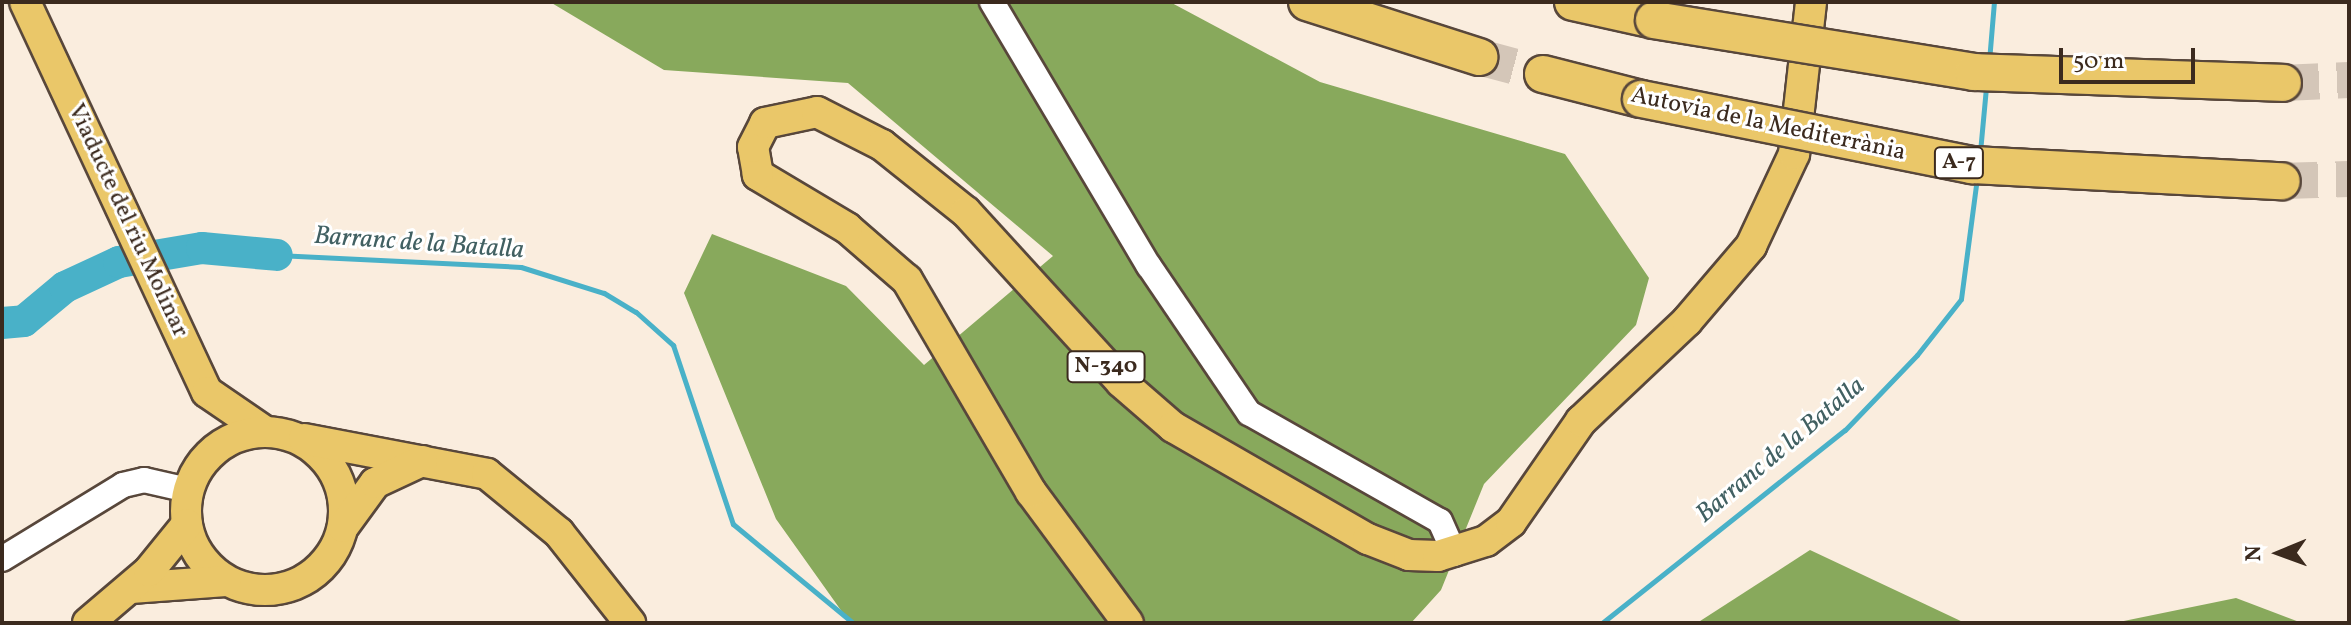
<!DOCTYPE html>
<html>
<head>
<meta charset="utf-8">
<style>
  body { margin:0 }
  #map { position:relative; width:2351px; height:625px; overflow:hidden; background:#faedde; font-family:Vollkorn,serif }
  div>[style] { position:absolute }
  .forest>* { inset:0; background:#88a95c }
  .stream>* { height:5px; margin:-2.5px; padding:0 2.5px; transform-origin:2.5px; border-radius:2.5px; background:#49b1c8 }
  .river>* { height:32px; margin:-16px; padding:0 16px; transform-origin:16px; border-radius:16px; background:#49b1c8 }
  .highway-tunnel>* { height:36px; margin-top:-18px; transform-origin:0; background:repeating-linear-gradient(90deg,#d4c6b8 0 36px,transparent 0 54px) }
  .roads { filter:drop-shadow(2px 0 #58473b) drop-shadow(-2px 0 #58473b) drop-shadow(0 2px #58473b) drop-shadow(0 -2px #58473b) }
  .minor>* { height:24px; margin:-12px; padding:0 12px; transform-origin:12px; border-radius:12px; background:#fff }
  .major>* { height:30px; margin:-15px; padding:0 15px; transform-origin:15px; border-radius:15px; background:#eac769 }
  .major>.ring { margin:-15px; padding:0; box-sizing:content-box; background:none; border:30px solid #eac769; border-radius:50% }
  .highway>* { height:36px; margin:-18px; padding:0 18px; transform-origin:18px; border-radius:18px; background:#eac769 }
  .bridges { filter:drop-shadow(2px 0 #58473b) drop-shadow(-2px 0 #58473b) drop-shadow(0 2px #58473b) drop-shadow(0 -2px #58473b) }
  .highway-bridge>* { height:36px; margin:-18px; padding:0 18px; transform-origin:18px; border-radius:18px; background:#eac769 }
  span { translate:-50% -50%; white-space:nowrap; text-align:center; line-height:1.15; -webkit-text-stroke:6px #fff; paint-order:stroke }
  .shield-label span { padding:2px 6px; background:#fff; border:2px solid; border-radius:6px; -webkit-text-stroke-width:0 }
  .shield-label { font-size:22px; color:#3b2a1e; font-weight:700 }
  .street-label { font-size:24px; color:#3b2a1e }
  .water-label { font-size:26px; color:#416062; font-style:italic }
  .frame { position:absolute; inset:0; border:4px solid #3b2a1e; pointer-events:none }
  .north { position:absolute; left:2239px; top:513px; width:80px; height:80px; -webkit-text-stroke:6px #fff; paint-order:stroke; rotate:269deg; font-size:22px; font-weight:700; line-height:32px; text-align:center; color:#3b2a1e }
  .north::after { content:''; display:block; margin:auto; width:28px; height:36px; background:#3b2a1e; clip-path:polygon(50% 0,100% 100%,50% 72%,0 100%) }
  .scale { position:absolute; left:2059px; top:48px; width:136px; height:36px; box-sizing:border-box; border:4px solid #3b2a1e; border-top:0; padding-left:10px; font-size:24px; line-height:28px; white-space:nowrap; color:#3b2a1e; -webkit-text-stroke:6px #fff; paint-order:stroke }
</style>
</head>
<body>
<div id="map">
  <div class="forest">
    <div style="clip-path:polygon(550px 2px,1170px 2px,1320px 82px,1565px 154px,1649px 278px,1636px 325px,1484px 484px,1441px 590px,1411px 623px,850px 623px,776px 519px,684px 293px,712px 234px,846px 286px,924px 365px,1053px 256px,848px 83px,664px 70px)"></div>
    <div style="clip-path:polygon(1810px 550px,1965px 623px,1697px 623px)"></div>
    <div style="clip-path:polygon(2236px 598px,2302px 623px,2114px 623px)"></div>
  </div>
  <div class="stream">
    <div style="left:1989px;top:61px;width:59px;rotate:-85.2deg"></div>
    <div style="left:1980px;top:152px;width:65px;rotate:-84.7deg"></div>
    <div style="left:277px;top:255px;width:244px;rotate:2.8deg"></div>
    <div style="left:521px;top:267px;width:87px;rotate:17.4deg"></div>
    <div style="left:604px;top:293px;width:37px;rotate:31deg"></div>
    <div style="left:636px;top:312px;width:50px;rotate:41.7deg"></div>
    <div style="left:673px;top:345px;width:189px;rotate:71.5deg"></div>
    <div style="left:733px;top:524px;width:156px;rotate:39.5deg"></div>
    <div style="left:1602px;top:623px;width:310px;rotate:-38.5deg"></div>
    <div style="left:1845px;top:430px;width:104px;rotate:-46.2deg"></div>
    <div style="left:1917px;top:355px;width:71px;rotate:-51.8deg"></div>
    <div style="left:1961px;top:299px;width:122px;rotate:-82.5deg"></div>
  </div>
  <div class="river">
    <div style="left:2px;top:323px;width:22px;rotate:-5deg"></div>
    <div style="left:24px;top:321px;width:53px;rotate:-39.7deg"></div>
    <div style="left:65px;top:287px;width:60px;rotate:-24.8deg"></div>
    <div style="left:119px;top:262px;width:84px;rotate:-9.6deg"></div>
    <div style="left:202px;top:248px;width:75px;rotate:5.3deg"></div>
  </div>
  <div class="highway-tunnel">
    <div style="left:1479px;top:57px;width:66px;rotate:14.9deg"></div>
    <div style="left:2283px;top:83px;width:66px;rotate:-2.6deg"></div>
    <div style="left:2282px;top:181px;width:67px;rotate:-1.7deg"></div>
  </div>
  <div class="roads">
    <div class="minor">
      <div style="left:992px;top:2px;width:307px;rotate:59.3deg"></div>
      <div style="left:1149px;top:266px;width:178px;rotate:55.8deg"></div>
      <div style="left:1249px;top:413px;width:219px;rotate:29.5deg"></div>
      <div style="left:1440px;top:521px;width:36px;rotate:66deg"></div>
      <div style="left:2px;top:559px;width:142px;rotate:-31.4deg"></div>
      <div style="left:123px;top:485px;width:22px;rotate:-13deg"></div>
      <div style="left:144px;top:480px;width:45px;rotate:12.8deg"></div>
    </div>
    <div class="major">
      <div style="left:25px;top:2px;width:430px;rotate:65deg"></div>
      <div style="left:207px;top:392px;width:69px;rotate:34.4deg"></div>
      <div class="ring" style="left:186px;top:432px;width:128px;height:128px"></div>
      <div style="left:304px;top:439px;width:186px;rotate:10.8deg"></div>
      <div style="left:487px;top:474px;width:93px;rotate:39.3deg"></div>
      <div style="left:559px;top:533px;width:115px;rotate:51.7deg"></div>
      <div style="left:343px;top:527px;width:54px;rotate:-54deg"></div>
      <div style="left:375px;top:483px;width:52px;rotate:-25.1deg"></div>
      <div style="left:131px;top:588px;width:95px;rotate:-4.2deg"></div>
      <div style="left:88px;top:623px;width:80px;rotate:-40.4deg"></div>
      <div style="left:149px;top:571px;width:60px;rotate:-51deg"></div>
      <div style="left:1128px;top:623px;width:163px;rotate:-126.5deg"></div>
      <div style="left:1031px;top:492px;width:246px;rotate:-120.3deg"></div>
      <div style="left:907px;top:280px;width:79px;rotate:-139.1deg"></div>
      <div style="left:847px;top:228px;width:104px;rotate:-149.2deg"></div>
      <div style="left:758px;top:175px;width:28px;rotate:-100deg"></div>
      <div style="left:753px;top:147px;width:27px;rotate:-63deg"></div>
      <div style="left:765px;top:123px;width:53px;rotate:-11.9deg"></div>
      <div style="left:817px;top:112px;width:73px;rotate:26.9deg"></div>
      <div style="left:882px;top:145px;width:107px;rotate:38.6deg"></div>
      <div style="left:966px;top:212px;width:230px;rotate:47.6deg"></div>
      <div style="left:1121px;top:382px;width:69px;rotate:40.9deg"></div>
      <div style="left:1173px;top:427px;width:225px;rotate:29.9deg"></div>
      <div style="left:1368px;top:539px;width:44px;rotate:21.3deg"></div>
      <div style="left:1409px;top:555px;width:29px;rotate:2deg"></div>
      <div style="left:1438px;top:556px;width:50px;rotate:-17.4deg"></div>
      <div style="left:1486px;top:541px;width:31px;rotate:-37deg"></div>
      <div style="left:1511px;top:522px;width:123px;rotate:-55.3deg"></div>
      <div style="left:1581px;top:421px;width:146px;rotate:-43.3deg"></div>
      <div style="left:1687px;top:321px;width:99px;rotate:-49.5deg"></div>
      <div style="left:1751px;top:246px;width:102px;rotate:-64.9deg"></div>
      <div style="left:1794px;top:154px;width:153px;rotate:-83.6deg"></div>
    </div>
    <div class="highway">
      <div style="left:1307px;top:2px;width:181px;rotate:17.7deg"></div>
      <div style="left:1573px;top:2px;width:83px;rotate:12.5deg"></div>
      <div style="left:1543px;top:74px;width:101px;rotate:14.3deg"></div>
    </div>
  </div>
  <div class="bridges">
    <div class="highway-bridge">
      <div style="left:1654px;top:20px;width:324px;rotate:9.2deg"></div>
      <div style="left:1974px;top:72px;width:309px;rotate:2deg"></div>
      <div style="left:1641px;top:99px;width:338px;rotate:11.3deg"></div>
      <div style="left:1972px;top:165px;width:310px;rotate:3deg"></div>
    </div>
  </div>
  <div class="shield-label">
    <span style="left:1959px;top:163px">A-7</span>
    <span style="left:1106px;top:367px">N-340</span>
  </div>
  <div class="street-label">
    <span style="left:1768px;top:125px;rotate:12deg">Autovia de la Mediterrània</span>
    <span style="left:127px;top:221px;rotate:65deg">Viaducte del riu Molinar</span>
  </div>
  <div class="water-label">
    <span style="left:419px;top:244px;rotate:4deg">Barranc de la Batalla</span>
    <span style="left:1781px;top:451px;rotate:-40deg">Barranc de la Batalla</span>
  </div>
  <div class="frame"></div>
  <div class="north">N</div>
  <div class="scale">50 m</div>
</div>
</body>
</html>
